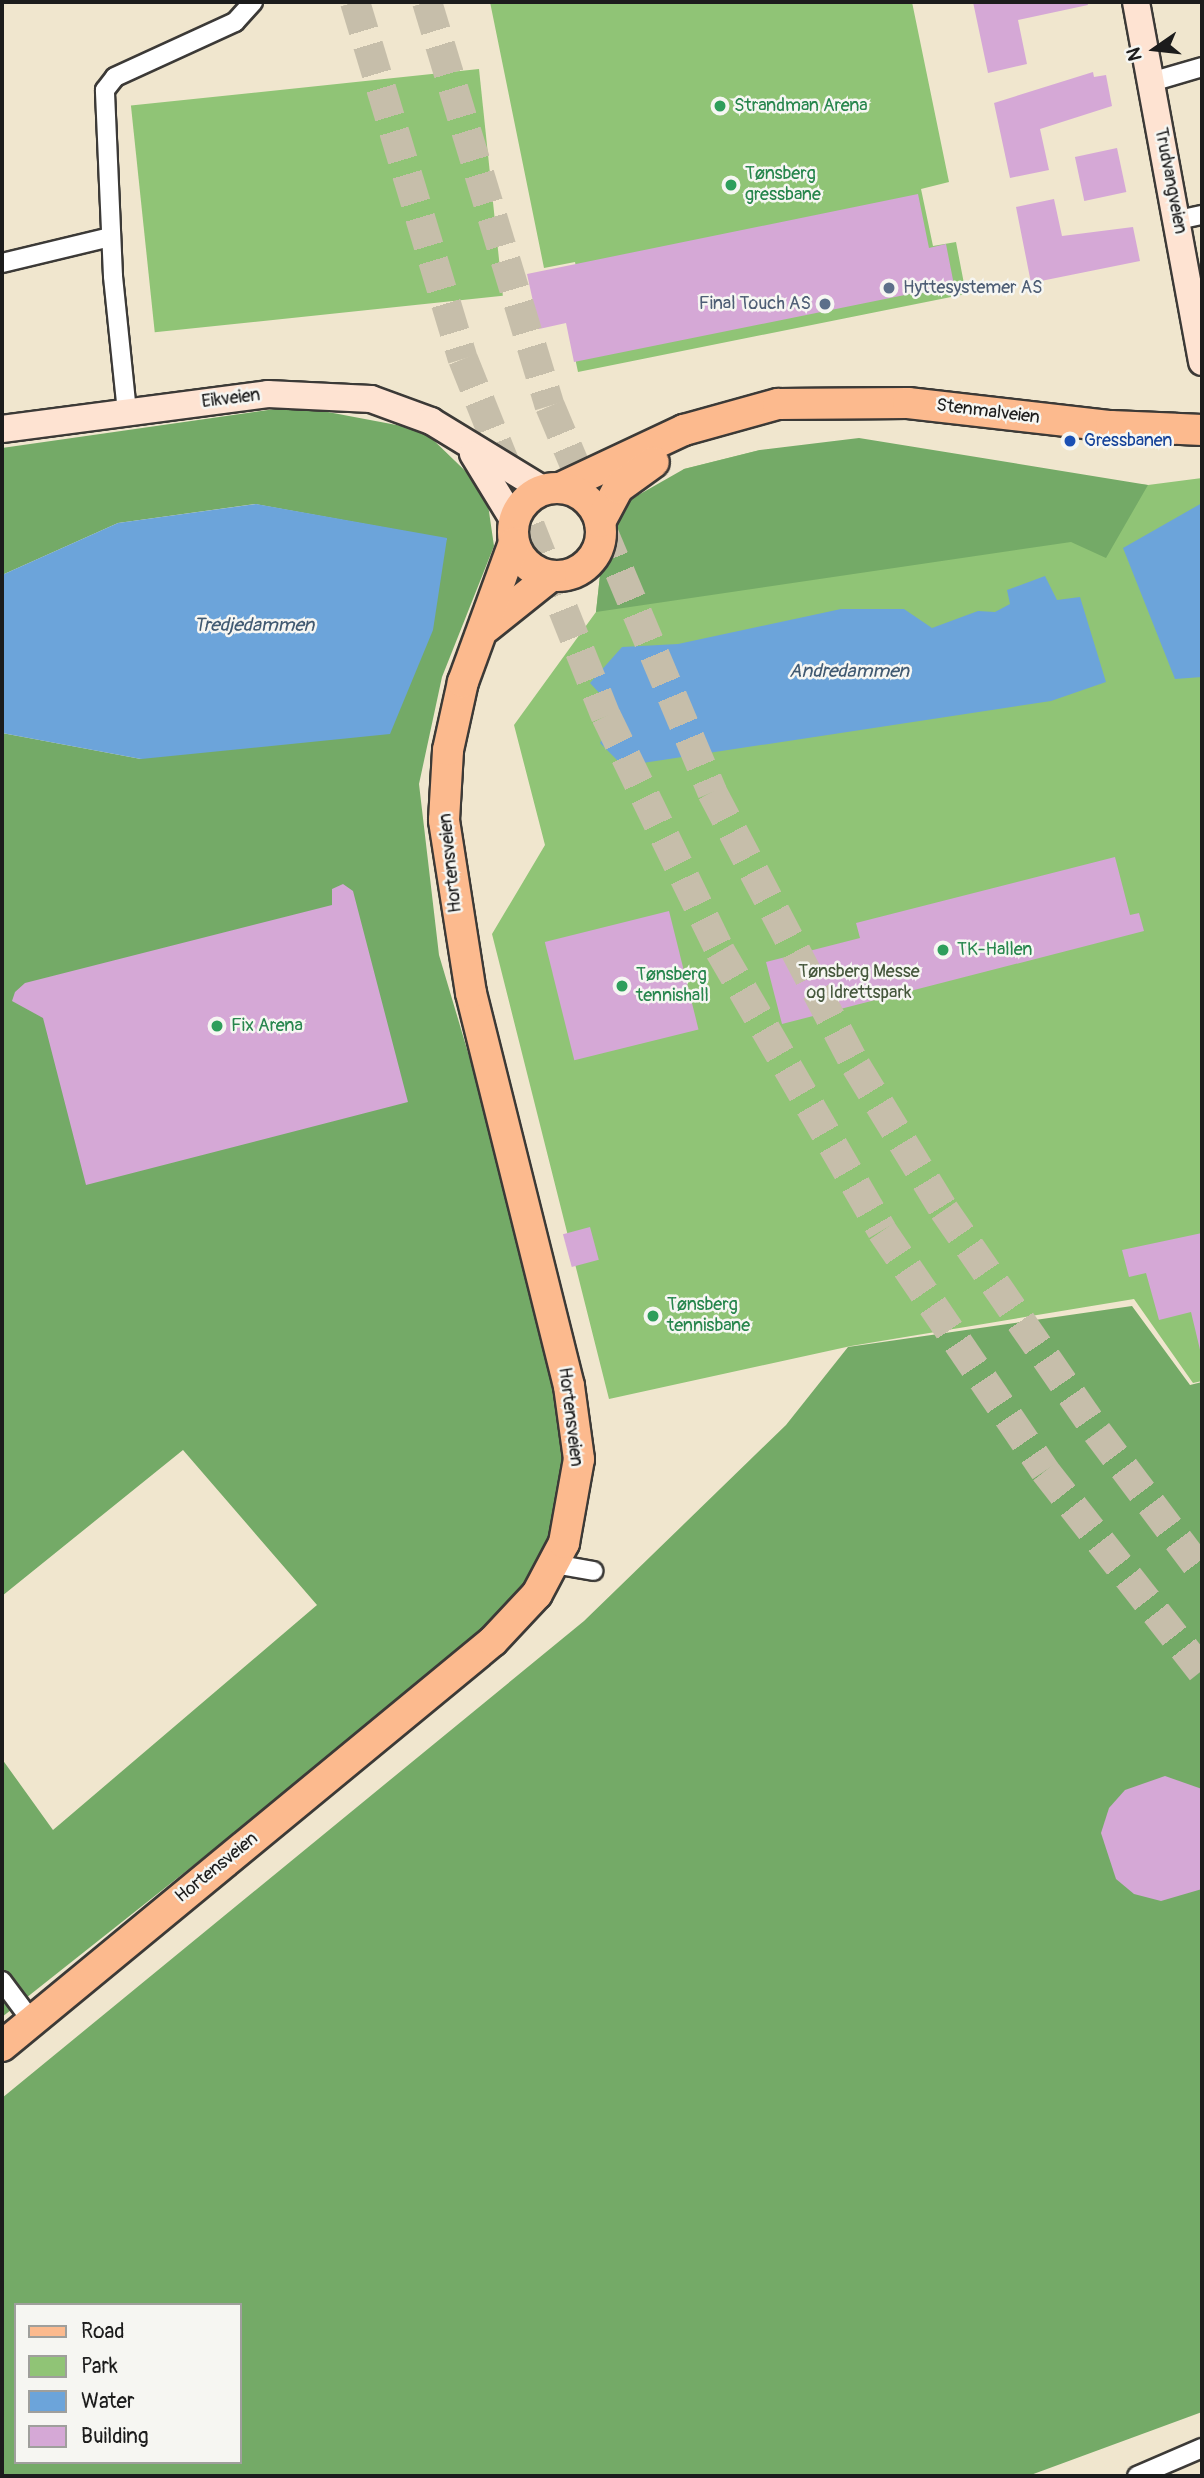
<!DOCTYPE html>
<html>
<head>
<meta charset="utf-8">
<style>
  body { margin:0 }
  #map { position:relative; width:1204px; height:2478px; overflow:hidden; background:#f0e6ce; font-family:Pangolin,sans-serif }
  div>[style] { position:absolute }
  .green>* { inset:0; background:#90c476; transform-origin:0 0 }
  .forest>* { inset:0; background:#74aa67 }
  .water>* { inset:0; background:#6ca4da }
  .building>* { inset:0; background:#d5a8d6; transform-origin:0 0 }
  .primary-tunnel>* { height:30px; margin-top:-15px; transform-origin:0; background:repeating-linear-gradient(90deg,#c6beaa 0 30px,transparent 0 45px) }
  .roads { filter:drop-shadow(2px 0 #3c3a37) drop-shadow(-2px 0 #3c3a37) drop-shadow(0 2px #3c3a37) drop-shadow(0 -2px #3c3a37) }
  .minor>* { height:18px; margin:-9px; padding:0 9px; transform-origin:9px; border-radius:9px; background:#fff }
  .secondary>* { height:26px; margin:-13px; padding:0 13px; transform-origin:13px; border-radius:13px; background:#fee3d2 }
  .primary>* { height:30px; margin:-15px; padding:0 15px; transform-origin:15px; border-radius:15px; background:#fcba8e }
  .primary>.ring { margin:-15px; padding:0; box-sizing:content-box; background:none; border:30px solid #fcba8e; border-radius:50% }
  .dots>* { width:19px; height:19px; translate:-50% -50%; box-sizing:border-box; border:4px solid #f6f6f2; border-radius:50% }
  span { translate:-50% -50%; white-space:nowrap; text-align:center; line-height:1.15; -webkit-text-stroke:5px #f6f6f2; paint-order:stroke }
  .leisure-label { font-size:18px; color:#27864d }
  .left { translate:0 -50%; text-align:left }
  .street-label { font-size:18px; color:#1c1c1c }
  .service-label { font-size:18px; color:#4e5e75 }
  .right { translate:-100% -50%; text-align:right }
  .transit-label { font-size:18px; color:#164399 }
  .park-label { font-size:18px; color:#45573c }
  .water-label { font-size:19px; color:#405971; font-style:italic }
  .frame { position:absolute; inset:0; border:4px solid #1c1c1c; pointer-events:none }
  .legend { position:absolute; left:14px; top:2303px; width:228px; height:161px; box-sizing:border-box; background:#f6f6f2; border:2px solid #9f9f9c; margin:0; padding:9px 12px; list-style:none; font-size:21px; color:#1c1c1c }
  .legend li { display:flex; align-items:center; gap:14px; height:35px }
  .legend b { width:35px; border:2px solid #9f9f9c }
  .north { position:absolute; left:1120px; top:14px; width:70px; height:70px; -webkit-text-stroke:5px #f6f6f2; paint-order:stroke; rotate:256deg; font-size:19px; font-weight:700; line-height:28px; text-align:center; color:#1c1c1c }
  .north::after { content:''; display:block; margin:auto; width:24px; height:32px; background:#1c1c1c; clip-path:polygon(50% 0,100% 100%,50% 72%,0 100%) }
</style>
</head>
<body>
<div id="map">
  <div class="green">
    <div style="clip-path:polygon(490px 2px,912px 2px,949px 182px,921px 189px,933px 246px,956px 242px,966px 294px,578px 372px,570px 334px,589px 330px,575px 262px,544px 268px)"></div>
    <div style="left:479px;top:69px;width:228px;height:350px;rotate:84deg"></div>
    <div style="clip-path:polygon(760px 450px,1148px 485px,1202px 478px,1202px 1381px,1193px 1383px,1134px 1299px,851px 1346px,609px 1399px,492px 934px,545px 845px,514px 725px,596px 612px,603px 548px,684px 469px)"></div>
  </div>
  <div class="forest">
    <div style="clip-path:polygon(296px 406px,423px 430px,486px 491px,494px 546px,442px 677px,419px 784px,439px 955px,535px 1278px,574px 1446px,557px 1536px,499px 1623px,2px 2017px,2px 1759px,53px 1830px,317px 1605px,183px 1450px,2px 1596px,2px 733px,141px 759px,447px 539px,255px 504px,118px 523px,2px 575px,2px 448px)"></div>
    <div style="clip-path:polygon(859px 438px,1148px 485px,1106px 558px,1071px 542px,596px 612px,603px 548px,626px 502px,684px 469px,760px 450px)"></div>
    <div style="clip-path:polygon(evenodd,1132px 1306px,1190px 1385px,1202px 1382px,1202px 2412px,1028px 2476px,2px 2476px,2px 2098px,584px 1621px,786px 1425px,848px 1347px,1132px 1306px,16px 2305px,240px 2305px,240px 2462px,16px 2462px,16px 2305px)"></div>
  </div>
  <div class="water">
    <div style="clip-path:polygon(1202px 503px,1202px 677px,1175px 679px,1123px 548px)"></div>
    <div style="clip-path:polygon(256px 504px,447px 538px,433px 630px,390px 734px,141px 759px,2px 733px,2px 575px,118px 523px)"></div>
    <div style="clip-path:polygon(1045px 576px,1057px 600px,1080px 597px,1106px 682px,1051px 701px,623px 766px,600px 743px,617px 712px,590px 683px,622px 647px,678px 644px,841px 609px,904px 609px,932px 628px,978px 611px,995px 612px,1010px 604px,1007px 590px)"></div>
  </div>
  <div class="building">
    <div style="clip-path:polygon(973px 2px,1087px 2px,1088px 5px,1018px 20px,1027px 64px,988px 73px)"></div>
    <div style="clip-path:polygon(1093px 72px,1094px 77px,1106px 75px,1112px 106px,1040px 129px,1049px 170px,1010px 178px,994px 103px)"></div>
    <div style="left:1117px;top:148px;width:45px;height:43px;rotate:78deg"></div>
    <div style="clip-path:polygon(918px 194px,929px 248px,946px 244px,954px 285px,574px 362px,566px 323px,539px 329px,527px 274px)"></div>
    <div style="clip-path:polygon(1054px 199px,1062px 236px,1133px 227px,1140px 261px,1031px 283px,1016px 207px)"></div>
    <div style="clip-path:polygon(1115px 857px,1130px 915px,1139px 913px,1144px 931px,782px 1024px,766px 962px,860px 938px,856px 923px)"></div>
    <div style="clip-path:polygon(343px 884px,353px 891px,408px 1102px,86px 1185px,43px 1018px,12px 1001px,15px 992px,25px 983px,332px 905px,332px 889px)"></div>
    <div style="left:669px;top:911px;width:122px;height:128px;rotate:76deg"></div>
    <div style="left:590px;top:1227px;width:34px;height:28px;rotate:75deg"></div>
    <div style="clip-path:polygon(1202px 1233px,1202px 1354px,1201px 1354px,1191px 1312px,1159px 1320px,1146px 1273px,1129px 1277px,1122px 1250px)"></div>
    <div style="clip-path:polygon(1165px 1776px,1202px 1789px,1202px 1889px,1161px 1901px,1134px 1894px,1116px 1879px,1101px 1833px,1109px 1808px,1125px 1790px)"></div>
  </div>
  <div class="primary-tunnel">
    <div style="left:355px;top:2px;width:373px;rotate:73.2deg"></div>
    <div style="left:463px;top:359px;width:385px;rotate:68.2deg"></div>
    <div style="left:606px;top:716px;width:261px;rotate:64.1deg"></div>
    <div style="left:720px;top:951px;width:323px;rotate:59.9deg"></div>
    <div style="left:882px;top:1231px;width:290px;rotate:55.8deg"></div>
    <div style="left:1045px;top:1471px;width:254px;rotate:51.9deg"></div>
    <div style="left:427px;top:2px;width:422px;rotate:73.1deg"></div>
    <div style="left:550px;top:406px;width:419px;rotate:67.2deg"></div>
    <div style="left:712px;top:792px;width:310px;rotate:62.3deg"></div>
    <div style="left:856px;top:1066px;width:169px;rotate:58.6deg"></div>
    <div style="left:944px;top:1210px;width:270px;rotate:55.4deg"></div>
    <div style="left:1097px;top:1432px;width:175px;rotate:53.1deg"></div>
  </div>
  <div class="roads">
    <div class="minor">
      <div style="left:1151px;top:82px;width:53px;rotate:-16.4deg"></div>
      <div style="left:1178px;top:220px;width:25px;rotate:-12deg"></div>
      <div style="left:2px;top:263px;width:111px;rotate:-13.5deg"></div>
      <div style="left:127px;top:412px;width:137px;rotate:-95.9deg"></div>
      <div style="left:113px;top:276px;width:186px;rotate:-92.5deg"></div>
      <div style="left:105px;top:90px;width:16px;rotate:-52deg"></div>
      <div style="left:115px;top:77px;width:132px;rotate:-24.6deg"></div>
      <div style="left:235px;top:22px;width:27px;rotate:-48deg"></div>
      <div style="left:554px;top:1564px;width:40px;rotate:10deg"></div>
      <div style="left:2px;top:1981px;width:49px;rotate:53.4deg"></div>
      <div style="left:1137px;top:2476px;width:71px;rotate:-23.3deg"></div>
    </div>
    <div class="secondary">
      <div style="left:1136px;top:2px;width:366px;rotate:79.6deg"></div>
      <div style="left:2px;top:429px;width:268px;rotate:-7.5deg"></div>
      <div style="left:268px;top:394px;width:103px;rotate:2.8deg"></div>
      <div style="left:371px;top:399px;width:64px;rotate:20.1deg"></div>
      <div style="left:431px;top:421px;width:132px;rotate:31.4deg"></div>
      <div style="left:473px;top:454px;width:79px;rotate:58.5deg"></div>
    </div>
    <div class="primary">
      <div style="left:560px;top:488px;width:137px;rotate:-25.1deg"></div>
      <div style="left:684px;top:430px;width:98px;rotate:-15.5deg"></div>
      <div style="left:778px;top:404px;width:130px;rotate:-0.4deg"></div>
      <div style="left:908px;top:403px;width:204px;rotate:6.5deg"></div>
      <div style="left:1111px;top:426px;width:91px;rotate:2.5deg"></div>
      <div class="ring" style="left:513px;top:488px;width:58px;height:58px"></div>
      <div style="left:600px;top:522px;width:38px;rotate:-62deg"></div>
      <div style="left:618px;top:488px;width:44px;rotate:-35.8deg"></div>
      <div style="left:487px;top:627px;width:82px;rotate:-38.6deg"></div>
      <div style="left:2px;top:2046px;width:636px;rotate:-39.52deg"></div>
      <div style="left:493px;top:1641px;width:64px;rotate:-46.9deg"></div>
      <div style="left:537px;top:1594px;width:58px;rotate:-62.1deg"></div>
      <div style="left:564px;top:1543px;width:85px;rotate:-79.9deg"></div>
      <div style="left:579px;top:1459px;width:74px;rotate:-97.8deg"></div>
      <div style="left:569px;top:1386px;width:405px;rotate:-104deg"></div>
      <div style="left:471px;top:993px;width:175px;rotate:-98.9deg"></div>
      <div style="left:444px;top:820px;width:70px;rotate:-86.7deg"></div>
      <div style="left:448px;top:750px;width:70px;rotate:-77.6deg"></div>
      <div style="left:463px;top:682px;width:148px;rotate:-69.9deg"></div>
    </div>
  </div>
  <div class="dots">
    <div style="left:720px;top:106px;background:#2e9e5b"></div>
    <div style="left:731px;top:185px;background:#2e9e5b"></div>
    <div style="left:889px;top:288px;background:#5c6f8a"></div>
    <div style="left:825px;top:304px;background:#5c6f8a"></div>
    <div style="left:1070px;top:441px;background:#1a4fb4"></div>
    <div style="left:943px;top:950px;background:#2e9e5b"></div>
    <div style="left:622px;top:986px;background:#2e9e5b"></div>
    <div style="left:217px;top:1026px;background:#2e9e5b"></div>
    <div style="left:653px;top:1316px;background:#2e9e5b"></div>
  </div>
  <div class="leisure-label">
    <span class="left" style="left:734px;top:106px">Strandman Arena</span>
    <span class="left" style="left:745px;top:185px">Tønsberg<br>gressbane</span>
    <span class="left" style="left:957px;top:950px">TK-Hallen</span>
    <span class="left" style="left:636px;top:986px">Tønsberg<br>tennishall</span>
    <span class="left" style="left:231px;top:1026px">Fix Arena</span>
    <span class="left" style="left:667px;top:1316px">Tønsberg<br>tennisbane</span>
  </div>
  <div class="street-label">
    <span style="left:1170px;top:181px;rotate:79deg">Trudvangveien</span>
    <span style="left:231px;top:399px;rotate:-7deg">Eikveien</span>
    <span style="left:988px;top:412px;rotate:7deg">Stenmalveien</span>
    <span style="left:451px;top:863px;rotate:-96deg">Hortensveien</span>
    <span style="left:570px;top:1417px;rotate:83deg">Hortensveien</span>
    <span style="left:217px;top:1868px;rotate:-39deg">Hortensveien</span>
  </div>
  <div class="service-label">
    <span class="left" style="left:903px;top:288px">Hyttesystemer AS</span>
    <span class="right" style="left:811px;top:304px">Final Touch AS</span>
  </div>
  <div class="transit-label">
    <span class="left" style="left:1084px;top:441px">Gressbanen</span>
  </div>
  <div class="park-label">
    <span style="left:859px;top:983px">Tønsberg Messe<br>og Idrettspark</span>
  </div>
  <div class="water-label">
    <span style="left:254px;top:626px">Tredjedammen</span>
    <span style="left:849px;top:672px">Andredammen</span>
  </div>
  <div class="frame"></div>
  <ul class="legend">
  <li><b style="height:9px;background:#fcba8e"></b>Road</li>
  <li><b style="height:19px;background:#90c476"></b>Park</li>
  <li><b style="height:19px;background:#6ca4da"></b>Water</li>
  <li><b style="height:19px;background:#d5a8d6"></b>Building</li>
  </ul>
  <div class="north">N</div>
</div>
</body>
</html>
